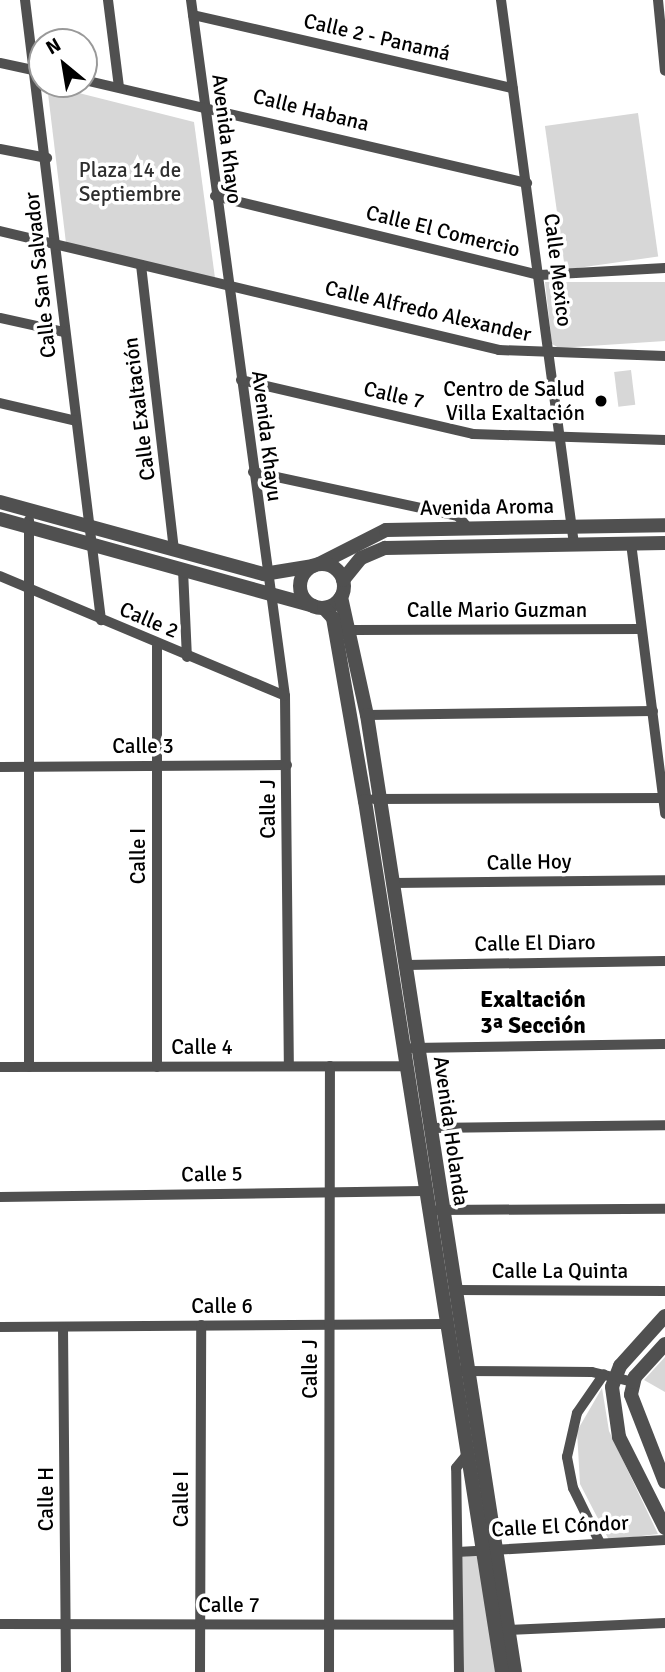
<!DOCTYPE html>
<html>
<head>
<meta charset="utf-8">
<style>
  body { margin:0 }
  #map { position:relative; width:665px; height:1672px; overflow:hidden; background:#fff; font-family:Signika,sans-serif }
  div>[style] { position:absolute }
  .green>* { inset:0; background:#d7d7d7; transform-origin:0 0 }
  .minor>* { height:10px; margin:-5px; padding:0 5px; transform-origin:5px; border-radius:5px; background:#505050 }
  .tertiary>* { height:14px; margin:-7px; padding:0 7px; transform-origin:7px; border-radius:7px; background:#505050 }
  .tertiary>.ring { margin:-7px; padding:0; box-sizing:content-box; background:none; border:14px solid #505050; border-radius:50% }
  .dots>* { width:19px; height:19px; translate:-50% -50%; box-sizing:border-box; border:4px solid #fff; border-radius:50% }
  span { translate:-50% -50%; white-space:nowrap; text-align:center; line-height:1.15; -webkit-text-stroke:7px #fff; paint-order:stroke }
  .street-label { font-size:21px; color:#000 }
  .park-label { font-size:21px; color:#2e2e2e }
  .poi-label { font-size:21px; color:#000 }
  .right { translate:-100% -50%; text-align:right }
  .neighbourhood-label { font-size:23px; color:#000; font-weight:700 }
  .north { position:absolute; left:28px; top:28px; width:70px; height:70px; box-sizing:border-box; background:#fff; border:2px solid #999; border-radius:50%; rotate:330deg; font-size:19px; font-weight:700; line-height:28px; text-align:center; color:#000 }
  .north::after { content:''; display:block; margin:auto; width:24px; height:32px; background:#000; clip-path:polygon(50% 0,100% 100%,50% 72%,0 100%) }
</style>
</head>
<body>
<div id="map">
  <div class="green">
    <div style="clip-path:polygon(47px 85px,194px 122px,215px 278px,66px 243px)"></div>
    <div style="left:638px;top:113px;width:145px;height:94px;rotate:82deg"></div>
    <div style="clip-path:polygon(545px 282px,665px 282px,665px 341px,559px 348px,552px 344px)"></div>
    <div style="left:631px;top:370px;width:35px;height:17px;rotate:83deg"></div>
    <div style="clip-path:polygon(665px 1357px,665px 1392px,644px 1380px)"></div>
    <div style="clip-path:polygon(602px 1388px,609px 1431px,658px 1534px,609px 1540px,580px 1484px,577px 1431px)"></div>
    <div style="clip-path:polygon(477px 1555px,497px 1672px,464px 1672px,462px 1557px)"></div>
  </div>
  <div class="minor">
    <div style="left:25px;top:0;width:625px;rotate:83.01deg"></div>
    <div style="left:108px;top:0;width:88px;rotate:82.8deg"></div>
    <div style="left:191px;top:0;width:702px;rotate:82.31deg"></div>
    <div style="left:285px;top:696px;width:370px;rotate:89.4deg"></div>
    <div style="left:501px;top:0;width:549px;rotate:82.36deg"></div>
    <div style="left:658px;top:0;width:71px;rotate:84.4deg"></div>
    <div style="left:193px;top:15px;width:328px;rotate:12.9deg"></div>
    <div style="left:0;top:63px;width:43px;rotate:12.1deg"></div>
    <div style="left:84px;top:80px;width:455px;rotate:13.1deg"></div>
    <div style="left:0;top:149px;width:48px;rotate:10.8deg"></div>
    <div style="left:215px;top:196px;width:334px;rotate:13.7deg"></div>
    <div style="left:540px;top:275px;width:125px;rotate:-3.2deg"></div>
    <div style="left:0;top:231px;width:513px;rotate:13.41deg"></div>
    <div style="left:499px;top:350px;width:166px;rotate:2.1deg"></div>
    <div style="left:141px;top:265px;width:287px;rotate:83.4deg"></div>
    <div style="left:0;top:318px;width:66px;rotate:12.3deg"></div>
    <div style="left:241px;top:380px;width:238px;rotate:13.1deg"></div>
    <div style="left:473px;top:434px;width:192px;rotate:1.8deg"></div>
    <div style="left:0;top:403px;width:78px;rotate:13.3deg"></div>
    <div style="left:253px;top:472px;width:210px;rotate:12.1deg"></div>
    <div style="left:458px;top:516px;width:16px;rotate:50deg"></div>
    <div style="left:631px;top:543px;width:273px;rotate:82.8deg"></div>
    <div style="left:183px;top:570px;width:87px;rotate:87.4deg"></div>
    <div style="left:0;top:576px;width:309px;rotate:22.8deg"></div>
    <div style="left:353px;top:630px;width:288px;rotate:-0.2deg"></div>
    <div style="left:367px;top:715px;width:286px;rotate:-0.8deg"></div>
    <div style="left:0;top:767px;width:287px;rotate:-0.4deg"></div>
    <div style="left:374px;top:799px;width:291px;rotate:-0.2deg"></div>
    <div style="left:393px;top:883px;width:272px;rotate:-0.6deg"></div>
    <div style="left:406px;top:965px;width:259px;rotate:-0.9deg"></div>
    <div style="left:412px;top:1048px;width:253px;rotate:-0.9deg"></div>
    <div style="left:0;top:1067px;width:405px;rotate:-0.1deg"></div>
    <div style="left:29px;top:1067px;width:547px;rotate:-90deg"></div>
    <div style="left:157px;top:1067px;width:421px;rotate:-90deg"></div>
    <div style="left:430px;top:1128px;width:235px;rotate:-0.7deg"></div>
    <div style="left:0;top:1197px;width:424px;rotate:-0.8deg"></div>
    <div style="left:438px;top:1210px;width:227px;rotate:-0.3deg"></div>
    <div style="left:455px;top:1290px;width:210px;rotate:0.3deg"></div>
    <div style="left:0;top:1327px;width:445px;rotate:-0.4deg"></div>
    <div style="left:63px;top:1327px;width:345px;rotate:89.5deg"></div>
    <div style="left:462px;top:1371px;width:130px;rotate:0.4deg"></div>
    <div style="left:592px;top:1372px;width:42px;rotate:13.7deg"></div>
    <div style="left:600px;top:1543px;width:61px;rotate:-116.1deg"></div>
    <div style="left:573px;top:1488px;width:32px;rotate:-101deg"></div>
    <div style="left:567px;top:1457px;width:45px;rotate:-77.2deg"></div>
    <div style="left:577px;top:1413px;width:47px;rotate:-55.3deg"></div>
    <div style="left:458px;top:1552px;width:207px;rotate:-3.3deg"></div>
    <div style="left:0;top:1624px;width:458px;rotate:0.1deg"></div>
    <div style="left:508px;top:1630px;width:157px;rotate:-2.6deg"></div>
    <div style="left:200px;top:1672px;width:347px;rotate:-89.8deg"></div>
    <div style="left:329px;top:1672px;width:606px;rotate:-89.91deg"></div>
    <div style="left:459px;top:1672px;width:204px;rotate:-90.8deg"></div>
    <div style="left:456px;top:1468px;width:14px;rotate:-51deg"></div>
  </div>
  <div class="tertiary">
    <div style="left:0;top:502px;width:274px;rotate:15.3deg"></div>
    <div style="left:264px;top:574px;width:50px;rotate:-9.3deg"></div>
    <div style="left:0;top:519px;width:325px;rotate:15.5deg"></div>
    <div style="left:319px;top:564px;width:75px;rotate:-26.9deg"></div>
    <div style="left:386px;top:530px;width:279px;rotate:-1deg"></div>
    <div class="ring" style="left:300px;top:564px;width:30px;height:30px"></div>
    <div style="left:343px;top:580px;width:28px;rotate:-51deg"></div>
    <div style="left:361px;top:558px;width:26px;rotate:-23deg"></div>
    <div style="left:385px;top:548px;width:280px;rotate:-1deg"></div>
    <div style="left:341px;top:597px;width:121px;rotate:77.6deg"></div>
    <div style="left:367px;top:715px;width:968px;rotate:81.21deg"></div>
    <div style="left:324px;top:608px;width:13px;rotate:48deg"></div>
    <div style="left:333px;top:618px;width:186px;rotate:80.1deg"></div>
    <div style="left:365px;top:801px;width:882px;rotate:81.06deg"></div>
    <div style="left:665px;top:1316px;width:67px;rotate:132deg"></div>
    <div style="left:620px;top:1366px;width:22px;rotate:111deg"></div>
    <div style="left:612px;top:1387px;width:50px;rotate:82deg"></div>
    <div style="left:619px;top:1437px;width:102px;rotate:63.2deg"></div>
    <div style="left:665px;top:1344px;width:45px;rotate:132.3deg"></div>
    <div style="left:635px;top:1377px;width:18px;rotate:103deg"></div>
    <div style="left:631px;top:1395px;width:93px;rotate:68.7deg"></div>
  </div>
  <div class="dots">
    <div style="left:601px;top:401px;background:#000"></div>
  </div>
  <div class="street-label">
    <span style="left:377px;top:37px;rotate:13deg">Calle 2 - Panamá</span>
    <span style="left:311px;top:110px;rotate:14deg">Calle Habana</span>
    <span style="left:227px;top:139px;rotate:83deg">Avenida Khayo</span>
    <span style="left:443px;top:231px;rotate:14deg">Calle El Comercio</span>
    <span style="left:558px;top:270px;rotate:83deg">Calle Mexico</span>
    <span style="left:40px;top:275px;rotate:-96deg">Calle San Salvador</span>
    <span style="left:428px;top:311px;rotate:13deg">Calle Alfredo Alexander</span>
    <span style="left:394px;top:395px;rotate:13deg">Calle 7</span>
    <span style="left:139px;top:409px;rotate:-97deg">Calle Exaltación</span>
    <span style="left:267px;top:436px;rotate:83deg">Avenida Khayu</span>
    <span style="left:487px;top:507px;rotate:-1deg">Avenida Aroma</span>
    <span style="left:497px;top:610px">Calle Mario Guzman</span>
    <span style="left:149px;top:620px;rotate:23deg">Calle 2</span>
    <span style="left:143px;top:746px">Calle 3</span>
    <span style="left:268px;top:809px;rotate:-90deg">Calle J</span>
    <span style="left:138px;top:856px;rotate:-90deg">Calle I</span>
    <span style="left:529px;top:862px;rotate:-1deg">Calle Hoy</span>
    <span style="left:535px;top:943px;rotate:-1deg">Calle El Diaro</span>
    <span style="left:202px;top:1047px">Calle 4</span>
    <span style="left:451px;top:1131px;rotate:82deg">Avenida Holanda</span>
    <span style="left:212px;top:1174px;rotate:-1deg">Calle 5</span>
    <span style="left:560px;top:1271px">Calle La Quinta</span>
    <span style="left:222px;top:1306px">Calle 6</span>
    <span style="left:310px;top:1369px;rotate:-90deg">Calle J</span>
    <span style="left:46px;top:1499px;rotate:-90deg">Calle H</span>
    <span style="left:181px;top:1499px;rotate:-90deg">Calle I</span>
    <span style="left:560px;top:1526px;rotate:-3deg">Calle El Cóndor</span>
    <span style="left:229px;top:1605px">Calle 7</span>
  </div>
  <div class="park-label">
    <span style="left:130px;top:182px">Plaza 14 de<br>Septiembre</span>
  </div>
  <div class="poi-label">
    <span class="right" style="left:585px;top:401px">Centro de Salud<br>Villa Exaltación</span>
  </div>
  <div class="neighbourhood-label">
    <span style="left:533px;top:1013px">Exaltación<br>3ª Sección</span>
  </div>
  <div class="north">N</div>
</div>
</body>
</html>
